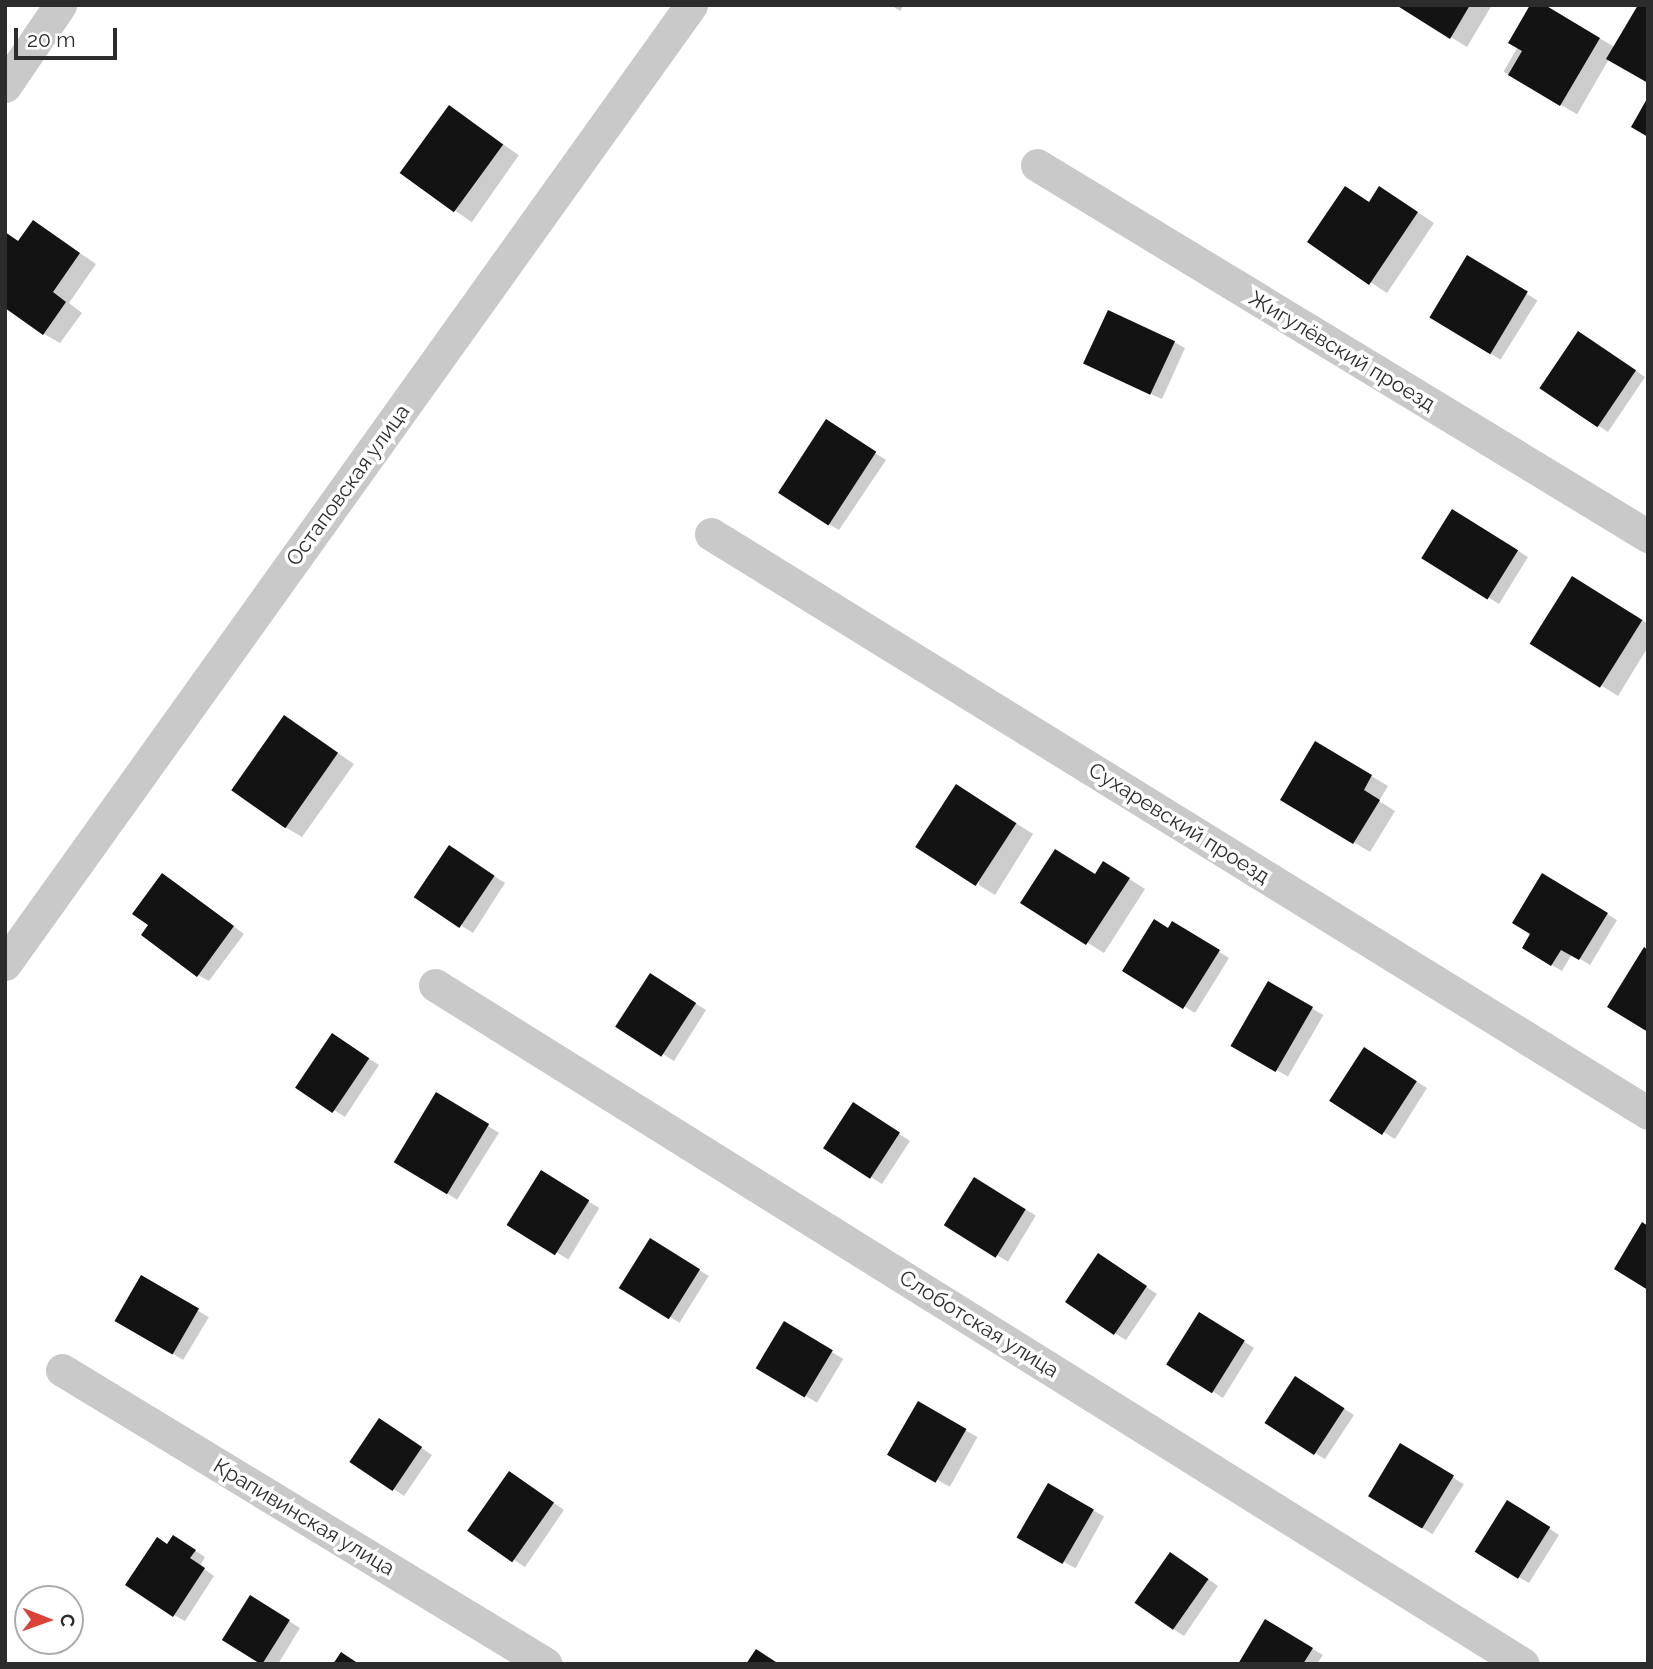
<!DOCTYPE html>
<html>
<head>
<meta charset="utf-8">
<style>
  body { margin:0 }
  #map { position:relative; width:1653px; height:1669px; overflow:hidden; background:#fff; font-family:Raleway,sans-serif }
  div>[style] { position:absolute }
  .shadow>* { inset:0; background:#0003; transform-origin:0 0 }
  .building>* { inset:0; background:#131313; transform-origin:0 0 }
  .minor>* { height:33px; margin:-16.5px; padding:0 16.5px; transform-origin:16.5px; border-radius:16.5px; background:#c9c9c9 }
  span { translate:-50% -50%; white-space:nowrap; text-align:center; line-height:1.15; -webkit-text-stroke:7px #fff; paint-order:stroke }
  .street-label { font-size:21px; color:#2c2c2c }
  .frame { position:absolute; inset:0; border:7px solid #2c2c2c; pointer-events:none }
  .north { position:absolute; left:14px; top:1585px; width:70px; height:70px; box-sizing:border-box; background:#fff; border:2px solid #ababab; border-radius:50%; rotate:91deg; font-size:19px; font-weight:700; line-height:28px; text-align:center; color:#2c2c2c }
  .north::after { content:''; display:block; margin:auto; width:24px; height:32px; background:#db4237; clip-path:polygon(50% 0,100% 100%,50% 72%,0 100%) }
  .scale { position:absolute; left:14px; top:28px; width:103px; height:32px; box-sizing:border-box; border:4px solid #2c2c2c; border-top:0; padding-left:9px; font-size:21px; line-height:24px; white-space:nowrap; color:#2c2c2c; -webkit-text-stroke:5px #fff; paint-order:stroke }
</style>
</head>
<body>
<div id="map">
  <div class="shadow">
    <div style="clip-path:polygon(891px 5px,904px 5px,900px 11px)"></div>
    <div style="clip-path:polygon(1399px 5px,1492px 5px,1467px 47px)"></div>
    <div style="left:1542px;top:5px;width:85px;height:77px;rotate:30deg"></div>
    <div style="left:450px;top:107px;width:84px;height:82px;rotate:35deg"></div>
    <div style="clip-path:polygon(1396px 198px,1434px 223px,1387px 293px,1309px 242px,1370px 203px)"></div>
    <div style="clip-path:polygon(34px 222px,96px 264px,69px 303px,82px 313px,60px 343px,44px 334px,5px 233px,20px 242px)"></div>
    <div style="left:1468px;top:257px;width:82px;height:70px;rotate:32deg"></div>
    <div style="clip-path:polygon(1589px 339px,1645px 377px,1608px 432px,1541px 388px)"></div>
    <div style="clip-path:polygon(1174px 342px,1185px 348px,1162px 399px,1097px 370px)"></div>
    <div style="clip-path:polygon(837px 428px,886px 460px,839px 530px,829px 524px)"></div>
    <div style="clip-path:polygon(1464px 517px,1528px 557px,1499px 604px,1424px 557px)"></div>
    <div style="clip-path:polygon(1589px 588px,1648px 624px,1648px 647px,1618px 696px,1602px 686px)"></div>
    <div style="clip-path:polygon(285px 717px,354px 764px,302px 837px,285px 827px)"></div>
    <div style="clip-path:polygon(1316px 743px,1388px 786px,1379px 801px,1395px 811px,1370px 852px,1282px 799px)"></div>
    <div style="clip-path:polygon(973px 796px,1033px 834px,995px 895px,979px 885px)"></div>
    <div style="clip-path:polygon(460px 854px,505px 883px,473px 933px,462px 926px)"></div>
    <div style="clip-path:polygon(1120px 873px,1145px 889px,1104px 953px,1023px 902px,1096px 876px)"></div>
    <div style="clip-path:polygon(1543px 875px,1617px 920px,1590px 965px,1572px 954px,1562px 971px,1524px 948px,1533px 934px)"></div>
    <div style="clip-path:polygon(173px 881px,244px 934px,209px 981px,198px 975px)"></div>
    <div style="clip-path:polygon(1173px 923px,1229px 958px,1195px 1013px,1125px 970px)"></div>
    <div style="clip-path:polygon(661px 982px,706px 1010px,674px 1061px,618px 1026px)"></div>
    <div style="left:1268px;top:983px;width:64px;height:71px;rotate:30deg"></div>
    <div style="clip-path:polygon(343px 1042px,379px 1065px,345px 1117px,299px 1088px)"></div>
    <div style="clip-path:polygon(1375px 1055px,1427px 1088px,1395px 1139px,1332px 1101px)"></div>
    <div style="left:437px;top:1094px;width:73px;height:79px;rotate:32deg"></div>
    <div style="clip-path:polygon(864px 1111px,910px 1141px,882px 1184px,871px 1177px)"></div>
    <div style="left:541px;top:1173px;width:68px;height:60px;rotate:31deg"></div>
    <div style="left:975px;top:1179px;width:71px;height:54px;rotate:31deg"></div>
    <div style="left:651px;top:1240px;width:68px;height:55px;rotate:32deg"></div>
    <div style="clip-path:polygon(1109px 1262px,1157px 1294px,1126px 1340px,1116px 1334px)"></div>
    <div style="left:142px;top:1277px;width:78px;height:50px;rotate:31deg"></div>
    <div style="clip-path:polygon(1211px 1320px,1254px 1348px,1223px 1398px,1169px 1363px)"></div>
    <div style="left:785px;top:1324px;width:68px;height:51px;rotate:31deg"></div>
    <div style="clip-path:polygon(1306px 1384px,1354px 1415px,1325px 1459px,1315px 1453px)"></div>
    <div style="left:918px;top:1404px;width:68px;height:57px;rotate:29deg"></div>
    <div style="clip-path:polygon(390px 1426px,432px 1455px,404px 1496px,352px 1461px)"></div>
    <div style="left:1401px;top:1445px;width:74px;height:59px;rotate:32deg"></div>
    <div style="clip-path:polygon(521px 1480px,564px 1510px,525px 1567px,470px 1531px)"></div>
    <div style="left:1049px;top:1486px;width:63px;height:59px;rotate:29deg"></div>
    <div style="clip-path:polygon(1518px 1508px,1559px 1535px,1529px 1583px,1518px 1577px)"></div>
    <div style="clip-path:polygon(185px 1544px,205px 1557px,200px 1566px,214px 1576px,185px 1621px,174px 1615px,168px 1546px)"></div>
    <div style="clip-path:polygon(1181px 1560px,1218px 1586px,1184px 1636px,1173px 1629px)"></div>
    <div style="clip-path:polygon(250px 1597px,300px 1628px,278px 1664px,264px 1664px,224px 1639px)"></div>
    <div style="clip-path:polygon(1265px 1621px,1323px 1655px,1317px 1664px,1240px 1664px)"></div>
  </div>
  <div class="building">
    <div style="clip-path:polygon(1396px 5px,1470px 5px,1450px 39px)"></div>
    <div style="clip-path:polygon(1530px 5px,1545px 5px,1600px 38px,1560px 106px,1508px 75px,1522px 51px,1508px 43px)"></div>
    <div style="clip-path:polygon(1638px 5px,1648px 5px,1648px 83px,1606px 59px)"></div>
    <div style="clip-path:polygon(1648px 97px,1648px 137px,1631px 127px)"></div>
    <div style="left:449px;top:105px;width:67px;height:84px;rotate:36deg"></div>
    <div style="clip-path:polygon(1345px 186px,1369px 202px,1379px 186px,1418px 212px,1369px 285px,1307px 242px)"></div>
    <div style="clip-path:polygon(33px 220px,80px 253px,53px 292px,66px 302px,43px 335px,5px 308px,5px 232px,18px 241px)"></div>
    <div style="left:1467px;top:255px;width:71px;height:73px;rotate:31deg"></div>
    <div style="left:1108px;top:310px;width:74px;height:59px;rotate:25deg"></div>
    <div style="left:1578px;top:331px;width:70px;height:69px;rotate:34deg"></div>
    <div style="left:826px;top:419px;width:60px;height:88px;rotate:33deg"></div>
    <div style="left:1452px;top:509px;width:78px;height:58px;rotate:32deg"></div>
    <div style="left:1572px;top:576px;width:83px;height:80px;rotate:32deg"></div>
    <div style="left:284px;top:715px;width:66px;height:92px;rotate:35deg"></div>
    <div style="clip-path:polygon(1315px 741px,1372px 775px,1364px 790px,1380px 800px,1353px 844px,1280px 800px)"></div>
    <div style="left:956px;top:784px;width:72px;height:75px;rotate:33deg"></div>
    <div style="left:449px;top:845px;width:55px;height:63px;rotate:34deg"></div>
    <div style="clip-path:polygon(1055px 849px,1095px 874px,1103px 861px,1130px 878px,1086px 945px,1020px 903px)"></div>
    <div style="clip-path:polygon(162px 873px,234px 926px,197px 977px,141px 935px,148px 925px,132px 914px)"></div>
    <div style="clip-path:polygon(1542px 873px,1608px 913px,1579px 960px,1561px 950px,1551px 966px,1522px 948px,1530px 934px,1512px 923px)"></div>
    <div style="clip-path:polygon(1154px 919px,1168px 928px,1172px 921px,1220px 950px,1183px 1009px,1122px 971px)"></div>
    <div style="clip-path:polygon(1644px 947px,1648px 950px,1648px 1032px,1607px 1007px)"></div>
    <div style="left:650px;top:973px;width:55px;height:64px;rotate:33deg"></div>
    <div style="left:1268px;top:981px;width:52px;height:75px;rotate:30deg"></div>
    <div style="left:332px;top:1033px;width:45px;height:66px;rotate:34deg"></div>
    <div style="left:1364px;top:1047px;width:63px;height:64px;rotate:33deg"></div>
    <div style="left:436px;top:1092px;width:62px;height:82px;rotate:31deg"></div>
    <div style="left:853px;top:1102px;width:56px;height:55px;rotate:33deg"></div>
    <div style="left:541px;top:1170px;width:57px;height:65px;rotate:32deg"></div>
    <div style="left:974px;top:1177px;width:61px;height:57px;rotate:32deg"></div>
    <div style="clip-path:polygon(1642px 1222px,1648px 1226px,1648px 1290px,1614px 1269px)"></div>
    <div style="left:650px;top:1238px;width:59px;height:59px;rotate:32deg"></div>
    <div style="left:1098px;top:1253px;width:59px;height:59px;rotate:34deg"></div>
    <div style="left:141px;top:1275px;width:67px;height:53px;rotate:30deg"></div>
    <div style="left:1199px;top:1312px;width:54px;height:62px;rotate:32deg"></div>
    <div style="left:784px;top:1321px;width:57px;height:55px;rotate:31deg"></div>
    <div style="left:1295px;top:1376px;width:59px;height:56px;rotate:33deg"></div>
    <div style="left:918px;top:1401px;width:56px;height:62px;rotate:30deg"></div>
    <div style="left:379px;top:1418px;width:52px;height:53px;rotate:34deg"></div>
    <div style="left:1400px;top:1443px;width:63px;height:62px;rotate:31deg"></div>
    <div style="left:509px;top:1471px;width:55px;height:73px;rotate:35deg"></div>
    <div style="left:1048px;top:1483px;width:53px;height:63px;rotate:30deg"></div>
    <div style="left:1507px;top:1500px;width:51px;height:61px;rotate:32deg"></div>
    <div style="clip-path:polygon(173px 1535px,196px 1550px,190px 1558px,205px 1568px,173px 1617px,125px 1585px,157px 1537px,167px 1544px)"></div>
    <div style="left:1170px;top:1552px;width:47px;height:62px;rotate:35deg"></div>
    <div style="left:250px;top:1595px;width:47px;height:53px;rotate:32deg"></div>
    <div style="clip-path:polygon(1265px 1619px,1313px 1648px,1303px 1664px,1238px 1664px)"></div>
    <div style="clip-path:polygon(756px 1649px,779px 1664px,746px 1664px)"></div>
    <div style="clip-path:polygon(341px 1652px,359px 1664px,333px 1664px)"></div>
  </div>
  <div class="minor">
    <div style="left:5px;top:86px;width:98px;rotate:-55.8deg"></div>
    <div style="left:1037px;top:165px;width:715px;rotate:31.27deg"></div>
    <div style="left:711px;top:534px;width:1101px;rotate:31.71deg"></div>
    <div style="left:5px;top:964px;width:1179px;rotate:-54.42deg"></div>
    <div style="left:435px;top:985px;width:1282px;rotate:31.97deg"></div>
    <div style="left:62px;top:1370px;width:566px;rotate:31.28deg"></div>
  </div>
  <div class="street-label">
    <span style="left:1342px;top:351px;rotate:31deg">Жигулёвский проезд</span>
    <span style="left:348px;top:485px;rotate:-54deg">Остаповская улица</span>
    <span style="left:1179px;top:823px;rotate:32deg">Сухаревский проезд</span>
    <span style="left:979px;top:1324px;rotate:32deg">Слоботская улица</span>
    <span style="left:304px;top:1517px;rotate:31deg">Крапивинская улица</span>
  </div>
  <div class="frame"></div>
  <div class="north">С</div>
  <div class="scale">20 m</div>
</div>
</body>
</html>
